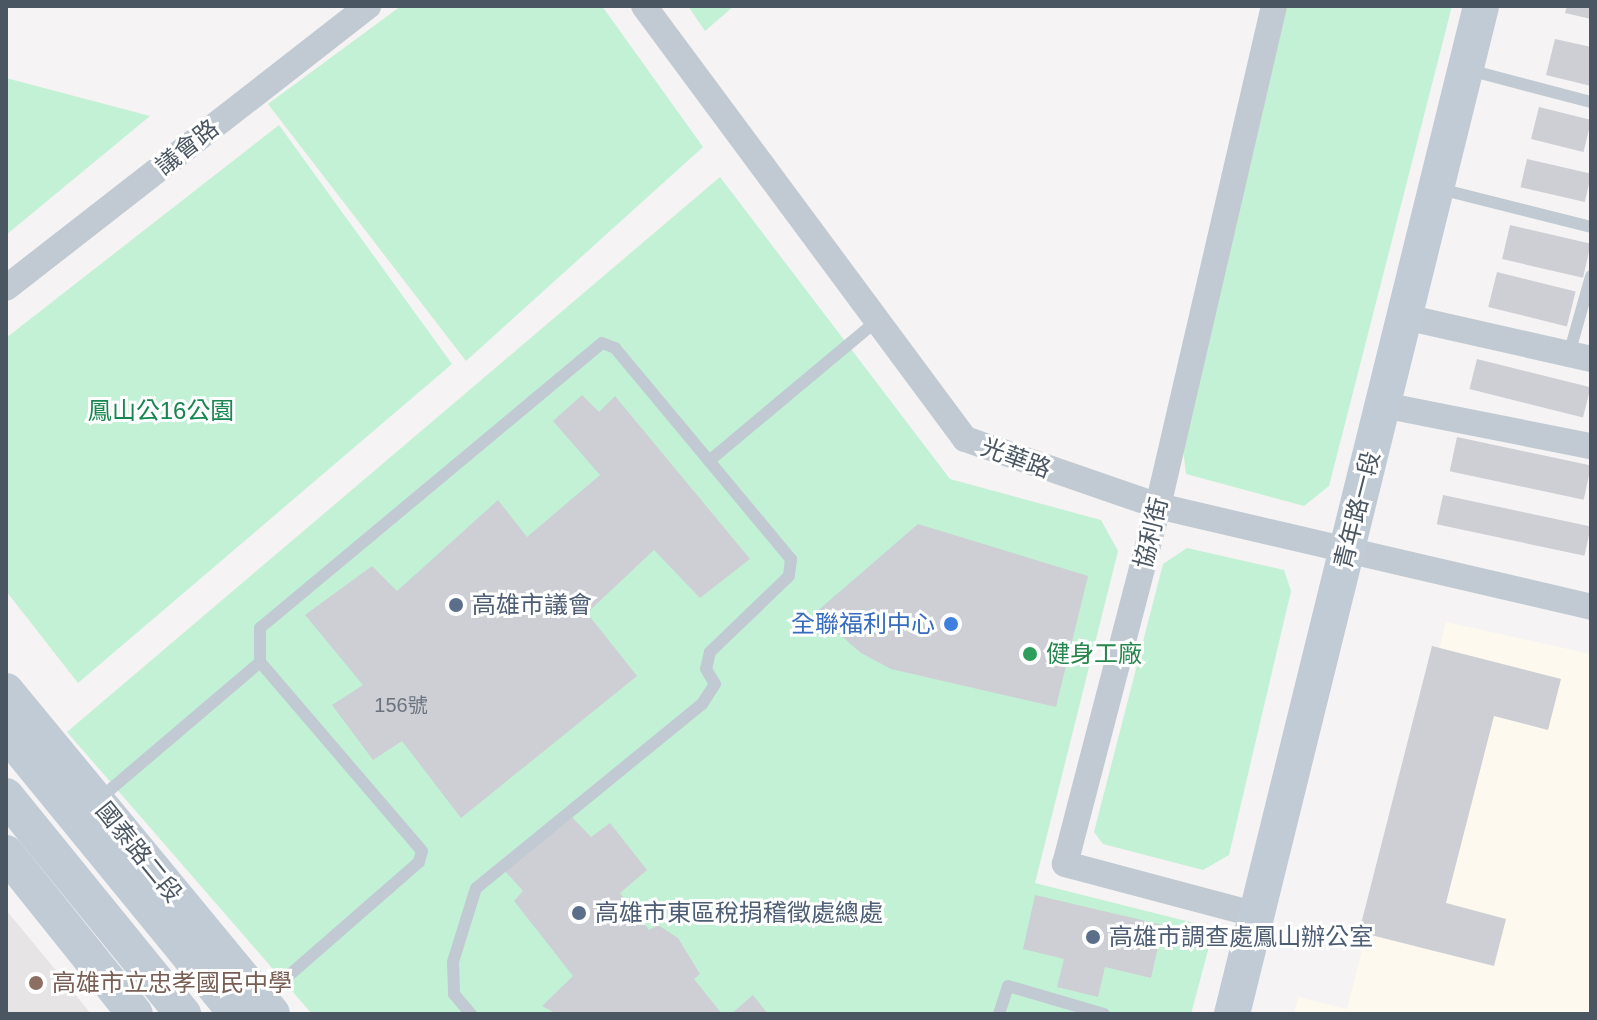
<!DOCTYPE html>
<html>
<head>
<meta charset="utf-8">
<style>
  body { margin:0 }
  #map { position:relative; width:1597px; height:1020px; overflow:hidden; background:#f5f3f3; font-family:Arial,"Noto Sans TC",sans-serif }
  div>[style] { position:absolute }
  .commercial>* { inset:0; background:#fdf9ef }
  .education>* { inset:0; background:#e6e4e5 }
  .green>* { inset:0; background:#c3f1d5 }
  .building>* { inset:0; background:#cdcfd5; transform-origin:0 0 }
  .lane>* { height:12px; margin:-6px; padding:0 6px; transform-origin:6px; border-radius:6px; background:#c1cad2 }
  .street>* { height:26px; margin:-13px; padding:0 13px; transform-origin:13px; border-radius:13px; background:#c1cad2 }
  .secondary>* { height:36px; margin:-18px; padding:0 18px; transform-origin:18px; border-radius:18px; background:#c1cbd6 }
  .dots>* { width:22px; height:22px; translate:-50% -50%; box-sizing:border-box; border:4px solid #fff; border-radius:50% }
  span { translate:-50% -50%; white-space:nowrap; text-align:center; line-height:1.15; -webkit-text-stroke:6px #fff; paint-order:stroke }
  .number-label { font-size:20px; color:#6b747e }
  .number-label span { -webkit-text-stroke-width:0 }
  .street-label { font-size:24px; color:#4a5661 }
  .park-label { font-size:24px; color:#17864f }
  .service-label { font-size:24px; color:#4e5e75 }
  .left { translate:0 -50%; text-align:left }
  .shop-label { font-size:24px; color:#366cbe }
  .right { translate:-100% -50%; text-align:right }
  .leisure-label { font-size:24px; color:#27864d }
  .education-label { font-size:24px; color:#785e54 }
  .frame { position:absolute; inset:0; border:8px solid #4a5661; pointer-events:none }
</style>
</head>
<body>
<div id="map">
  <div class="commercial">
    <div style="clip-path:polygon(1446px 622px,1591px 654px,1591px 1014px,1294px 1014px,1298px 997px,1347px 1009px)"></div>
  </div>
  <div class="education">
    <div style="clip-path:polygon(6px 910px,40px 951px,91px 1014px,6px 1014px)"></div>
  </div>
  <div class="green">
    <div style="clip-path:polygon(401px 6px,602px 6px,703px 147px,466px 361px,268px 104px)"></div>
    <div style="clip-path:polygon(688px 6px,734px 6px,705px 31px)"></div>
    <div style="clip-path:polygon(1287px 6px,1452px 6px,1329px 486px,1304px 506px,1186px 474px,1183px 449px)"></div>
    <div style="clip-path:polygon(6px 78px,150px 116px,6px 235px)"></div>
    <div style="clip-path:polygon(279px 125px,452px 364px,78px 683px,6px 591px,6px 338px)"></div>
    <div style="clip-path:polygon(720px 177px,950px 479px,1101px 520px,1118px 551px,1035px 883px,1214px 928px,1191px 1014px,312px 1014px,67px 732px)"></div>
    <div style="clip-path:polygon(1187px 548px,1284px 570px,1291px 591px,1229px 855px,1203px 870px,1103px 844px,1094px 832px,1163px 564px)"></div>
  </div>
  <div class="building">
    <div style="clip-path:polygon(1567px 6px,1591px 6px,1591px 19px,1565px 13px)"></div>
    <div style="clip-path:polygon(1555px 39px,1591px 47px,1591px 86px,1546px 75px)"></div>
    <div style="left:1539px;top:107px;width:54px;height:33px;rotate:14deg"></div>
    <div style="left:1527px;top:159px;width:66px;height:29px;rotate:13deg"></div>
    <div style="left:1510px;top:225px;width:83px;height:35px;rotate:13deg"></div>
    <div style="left:1497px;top:272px;width:81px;height:36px;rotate:14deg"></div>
    <div style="left:1477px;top:359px;width:117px;height:31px;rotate:14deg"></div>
    <div style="clip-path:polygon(582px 395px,599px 412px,615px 396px,750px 559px,700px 598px,654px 550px,587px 613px,637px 676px,461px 818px,402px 741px,373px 760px,332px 705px,363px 685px,305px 615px,372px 566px,397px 591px,498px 500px,527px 537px,600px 475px,553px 421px)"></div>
    <div style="left:1457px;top:437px;width:137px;height:35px;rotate:12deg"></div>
    <div style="left:1443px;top:495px;width:151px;height:30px;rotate:12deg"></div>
    <div style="clip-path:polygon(918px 524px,1088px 576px,1056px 707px,891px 669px,861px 653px,815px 613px)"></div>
    <div style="clip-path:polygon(1432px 646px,1561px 679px,1548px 730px,1494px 716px,1446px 903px,1506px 919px,1494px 966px,1359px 932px)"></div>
    <div style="clip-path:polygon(570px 815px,591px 837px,610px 823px,647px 870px,620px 893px,649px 930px,658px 925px,678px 938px,700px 974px,694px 979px,722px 1014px,557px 1014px,542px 1006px,573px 976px,514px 901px,523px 891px,505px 871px)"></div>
    <div style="clip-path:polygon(1035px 895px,1163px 925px,1151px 978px,1105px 967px,1098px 997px,1057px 987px,1064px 959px,1023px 949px)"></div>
    <div style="clip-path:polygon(753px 995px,768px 1014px,731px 1014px)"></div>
  </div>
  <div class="lane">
    <div style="left:1469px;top:70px;width:126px;rotate:14.7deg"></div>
    <div style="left:1440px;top:189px;width:156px;rotate:14.1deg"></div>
    <div style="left:1569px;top:354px;width:81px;rotate:-74.2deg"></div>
    <div style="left:709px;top:461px;width:217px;rotate:-39.9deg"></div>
    <div style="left:98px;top:800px;width:213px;rotate:-40.4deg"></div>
    <div style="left:263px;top:998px;width:207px;rotate:-41.1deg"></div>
    <div style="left:419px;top:862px;width:11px;rotate:-75deg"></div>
    <div style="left:422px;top:851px;width:249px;rotate:-130.6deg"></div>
    <div style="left:260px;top:662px;width:34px;rotate:-90deg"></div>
    <div style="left:260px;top:628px;width:445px;rotate:-39.8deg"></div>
    <div style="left:602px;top:343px;width:14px;rotate:21deg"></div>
    <div style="left:615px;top:348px;width:275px;rotate:50.2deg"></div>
    <div style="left:791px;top:559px;width:17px;rotate:97deg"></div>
    <div style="left:789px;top:576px;width:110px;rotate:136.1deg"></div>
    <div style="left:710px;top:652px;width:17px;rotate:103deg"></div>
    <div style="left:706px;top:669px;width:17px;rotate:59deg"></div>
    <div style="left:715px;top:684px;width:24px;rotate:123deg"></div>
    <div style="left:702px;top:704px;width:291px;rotate:140.8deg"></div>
    <div style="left:476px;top:888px;width:77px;rotate:107.3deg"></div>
    <div style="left:453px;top:962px;width:32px;rotate:88deg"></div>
    <div style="left:454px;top:994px;width:26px;rotate:50deg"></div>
    <div style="left:999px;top:1014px;width:29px;rotate:-72deg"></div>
    <div style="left:1008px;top:986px;width:100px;rotate:16.3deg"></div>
  </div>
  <div class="street">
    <div style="left:644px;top:6px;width:539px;rotate:53.45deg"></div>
    <div style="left:965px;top:439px;width:204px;rotate:19.1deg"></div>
    <div style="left:1158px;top:506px;width:445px;rotate:13.1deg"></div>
    <div style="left:6px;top:288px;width:459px;rotate:-37.9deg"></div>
    <div style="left:1405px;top:317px;width:191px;rotate:12.7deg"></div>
    <div style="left:1383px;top:405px;width:212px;rotate:11.2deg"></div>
    <div style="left:1257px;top:915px;width:199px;rotate:-165.1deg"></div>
    <div style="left:1065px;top:864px;width:370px;rotate:-75.4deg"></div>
    <div style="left:1158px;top:506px;width:513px;rotate:-76.94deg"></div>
  </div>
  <div class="secondary">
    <div style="left:6px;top:691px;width:418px;rotate:50.5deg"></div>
    <div style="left:6px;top:732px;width:365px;rotate:50.7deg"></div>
    <div style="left:6px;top:796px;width:281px;rotate:50.9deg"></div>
    <div style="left:6px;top:853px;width:206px;rotate:51.3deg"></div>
    <div style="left:1232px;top:1014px;width:1038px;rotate:-76.12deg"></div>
  </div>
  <div class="dots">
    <div style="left:456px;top:605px;background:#5c6f8a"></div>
    <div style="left:951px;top:624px;background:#3f7fe0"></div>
    <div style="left:1030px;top:654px;background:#2e9e5b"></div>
    <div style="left:579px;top:913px;background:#5c6f8a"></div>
    <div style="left:1093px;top:937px;background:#5c6f8a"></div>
    <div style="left:36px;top:983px;background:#8d6e63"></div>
  </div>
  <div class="number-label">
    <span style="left:401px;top:705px">156號</span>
  </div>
  <div class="street-label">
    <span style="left:187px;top:147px;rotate:-38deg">議會路</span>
    <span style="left:1016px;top:458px;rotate:20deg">光華路</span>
    <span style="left:1357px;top:510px;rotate:-76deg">青年路一段</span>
    <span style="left:1151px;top:533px;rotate:-76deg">協利街</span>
    <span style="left:139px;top:852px;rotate:51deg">國泰路二段</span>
  </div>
  <div class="park-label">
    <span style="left:161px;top:411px">鳳山公16公園</span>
  </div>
  <div class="service-label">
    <span class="left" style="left:472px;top:605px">高雄市議會</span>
    <span class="left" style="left:595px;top:913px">高雄市東區稅捐稽徵處總處</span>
    <span class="left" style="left:1109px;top:937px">高雄市調查處鳳山辦公室</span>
  </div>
  <div class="shop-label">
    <span class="right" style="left:935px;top:624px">全聯福利中心</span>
  </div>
  <div class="leisure-label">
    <span class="left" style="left:1046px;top:654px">健身工廠</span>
  </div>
  <div class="education-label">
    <span class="left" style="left:52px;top:983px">高雄市立忠孝國民中學</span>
  </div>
  <div class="frame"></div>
</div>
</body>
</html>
